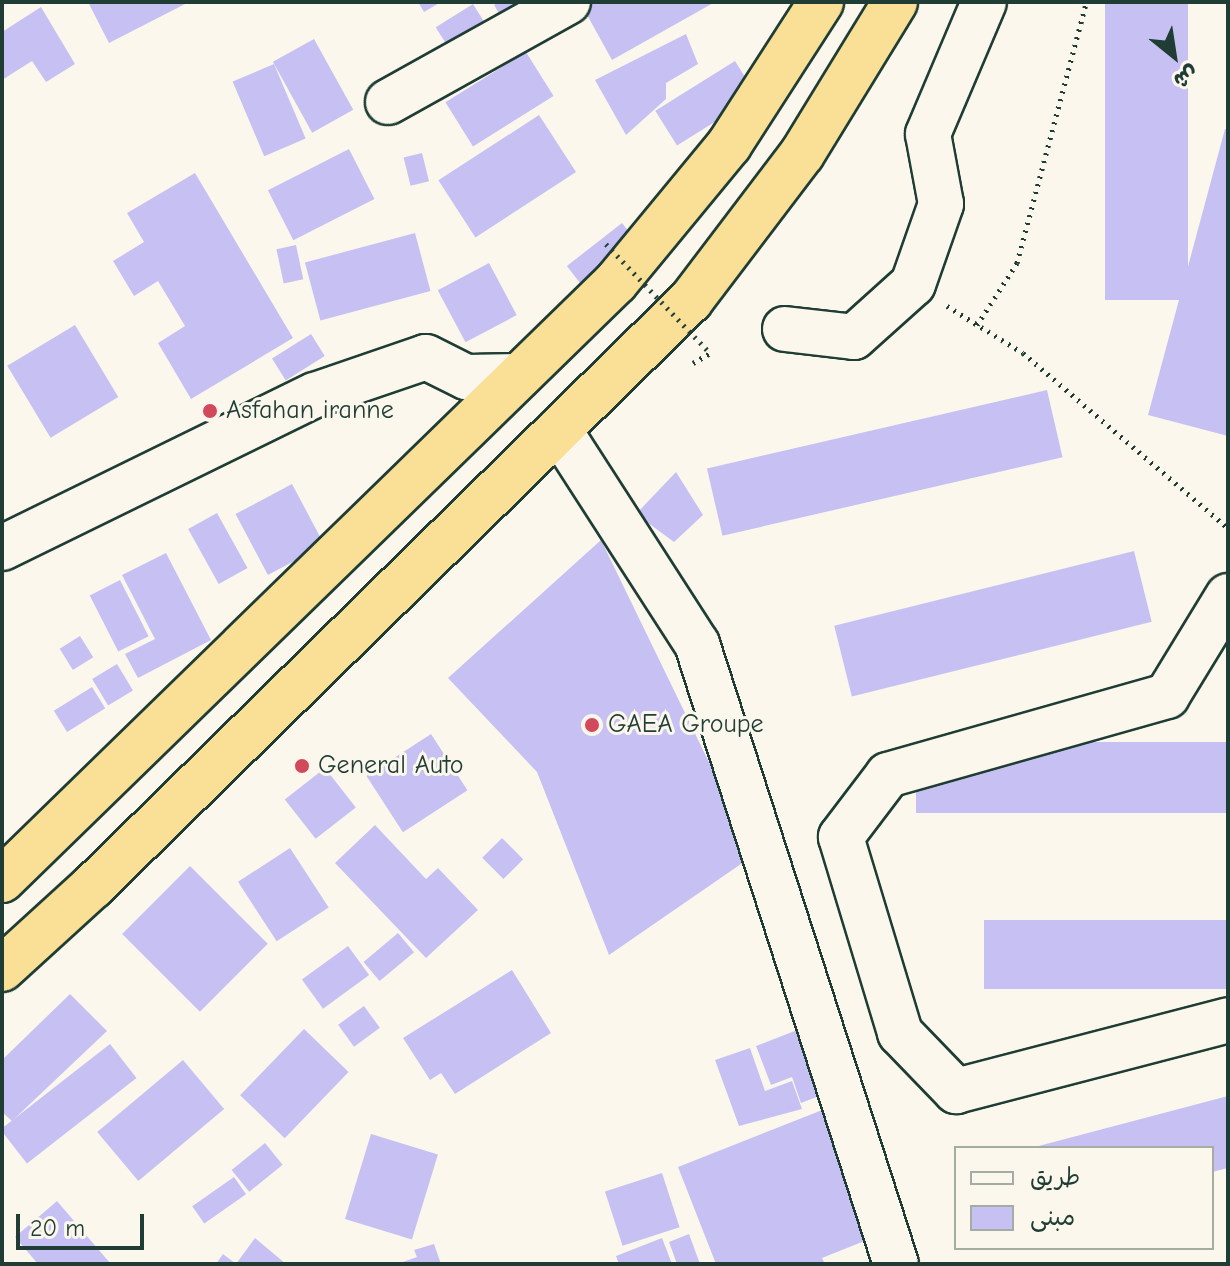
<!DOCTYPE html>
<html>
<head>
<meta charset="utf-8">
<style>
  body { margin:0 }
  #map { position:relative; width:1230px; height:1266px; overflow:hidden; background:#fbf7ec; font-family:"Comic Neue","Playpen Sans Arabic",sans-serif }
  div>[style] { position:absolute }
  .building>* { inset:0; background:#c7c1f3; transform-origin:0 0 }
  .path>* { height:5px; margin-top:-2.5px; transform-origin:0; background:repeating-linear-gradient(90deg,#1f3d34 0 2px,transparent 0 8px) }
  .roads { filter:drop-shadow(2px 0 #1f3d34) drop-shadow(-2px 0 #1f3d34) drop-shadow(0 2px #1f3d34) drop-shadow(0 -2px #1f3d34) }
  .minor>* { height:44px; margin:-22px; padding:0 22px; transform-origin:22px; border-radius:22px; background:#fbf7ec }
  .highway>* { height:44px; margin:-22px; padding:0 22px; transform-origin:22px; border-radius:22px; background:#fadf96 }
  .path-bridge>* { height:5px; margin-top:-2.5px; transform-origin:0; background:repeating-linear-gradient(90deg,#1f3d34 0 2px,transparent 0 8px) }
  .dots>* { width:22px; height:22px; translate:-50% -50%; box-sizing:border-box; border:4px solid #fbf7ec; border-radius:50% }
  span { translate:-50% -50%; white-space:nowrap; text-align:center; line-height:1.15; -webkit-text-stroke:6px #fbf7ec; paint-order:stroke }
  .poi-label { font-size:26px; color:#1f3d34 }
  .left { translate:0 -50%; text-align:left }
  .frame { position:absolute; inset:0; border:4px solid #1f3d34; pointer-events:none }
  .legend { position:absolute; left:954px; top:1146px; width:260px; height:104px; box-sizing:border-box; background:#fbf7ec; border:2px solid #a3ada2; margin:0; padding:10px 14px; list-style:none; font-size:24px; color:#1f3d34 }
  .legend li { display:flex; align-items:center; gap:16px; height:40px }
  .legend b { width:40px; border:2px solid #a3ada2 }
  .north { position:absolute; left:1134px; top:16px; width:80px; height:80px; -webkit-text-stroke:6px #fbf7ec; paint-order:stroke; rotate:150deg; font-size:22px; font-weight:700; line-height:32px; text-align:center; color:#1f3d34 }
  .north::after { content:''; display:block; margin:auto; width:28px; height:36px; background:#1f3d34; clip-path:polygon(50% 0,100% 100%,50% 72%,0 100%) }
  .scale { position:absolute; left:16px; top:1214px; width:128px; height:36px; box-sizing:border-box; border:4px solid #1f3d34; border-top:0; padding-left:10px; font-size:24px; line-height:28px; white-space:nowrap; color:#1f3d34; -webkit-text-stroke:6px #fbf7ec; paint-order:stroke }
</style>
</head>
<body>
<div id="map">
  <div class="building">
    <div style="clip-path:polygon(88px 2px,189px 2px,109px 43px)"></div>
    <div style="clip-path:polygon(418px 2px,441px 2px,424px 12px)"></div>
    <div style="clip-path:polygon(499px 2px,542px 2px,505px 23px,494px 5px)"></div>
    <div style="clip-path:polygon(585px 2px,715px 2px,612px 60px,581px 4px)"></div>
    <div style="left:1105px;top:2px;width:83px;height:298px"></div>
    <div style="left:473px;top:4px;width:36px;height:44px;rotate:58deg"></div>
    <div style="clip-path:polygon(41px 7px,75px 64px,46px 82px,32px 61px,2px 80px,2px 32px)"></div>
    <div style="clip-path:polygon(686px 34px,698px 64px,666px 83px,666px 99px,626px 135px,595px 80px)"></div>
    <div style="left:314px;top:39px;width:81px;height:47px;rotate:61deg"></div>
    <div style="left:526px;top:52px;width:52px;height:95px;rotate:58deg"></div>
    <div style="left:735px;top:61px;width:41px;height:94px;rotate:58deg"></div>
    <div style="left:274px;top:64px;width:81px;height:45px;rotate:67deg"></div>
    <div style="left:539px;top:115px;width:68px;height:120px;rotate:57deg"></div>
    <div style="clip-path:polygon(1225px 129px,1228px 130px,1228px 436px,1148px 415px)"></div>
    <div style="left:349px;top:149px;width:56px;height:91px;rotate:63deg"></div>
    <div style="left:422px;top:153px;width:29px;height:19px;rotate:76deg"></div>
    <div style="clip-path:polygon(195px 173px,293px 338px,191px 399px,158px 343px,185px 326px,158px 281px,134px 296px,113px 261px,144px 242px,127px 213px)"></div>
    <div style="left:622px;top:223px;width:24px;height:70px;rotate:52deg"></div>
    <div style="left:415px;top:233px;width:60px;height:114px;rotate:75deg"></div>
    <div style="left:296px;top:245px;width:35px;height:20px;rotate:78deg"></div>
    <div style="left:489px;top:263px;width:59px;height:58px;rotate:62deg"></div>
    <div style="left:75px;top:325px;width:84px;height:79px;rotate:59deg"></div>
    <div style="left:311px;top:334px;width:26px;height:46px;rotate:58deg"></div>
    <div style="left:1047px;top:390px;width:69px;height:349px;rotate:77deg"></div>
    <div style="clip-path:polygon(676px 472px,703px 515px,674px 542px,636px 514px)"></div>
    <div style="left:292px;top:484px;width:69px;height:64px;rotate:62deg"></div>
    <div style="left:217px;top:513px;width:63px;height:33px;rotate:61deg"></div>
    <div style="clip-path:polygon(601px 540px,754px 855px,609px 955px,537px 772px,448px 678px)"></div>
    <div style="left:1134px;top:551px;width:73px;height:309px;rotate:76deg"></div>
    <div style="clip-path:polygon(166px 553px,211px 640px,138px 678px,125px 654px,155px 639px,122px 575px)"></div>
    <div style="left:120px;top:580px;width:63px;height:34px;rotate:63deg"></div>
    <div style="left:80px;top:636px;width:25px;height:24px;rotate:58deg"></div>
    <div style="left:117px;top:664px;width:31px;height:29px;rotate:59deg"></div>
    <div style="left:92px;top:687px;width:25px;height:45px;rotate:58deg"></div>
    <div style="left:431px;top:734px;width:67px;height:77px;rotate:57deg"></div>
    <div style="left:1228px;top:742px;width:71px;height:312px;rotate:90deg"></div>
    <div style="left:325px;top:768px;width:50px;height:51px;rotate:52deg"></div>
    <div style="clip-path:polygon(375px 825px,426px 879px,438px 868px,478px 910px,426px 958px,335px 863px)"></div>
    <div style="left:502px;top:838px;width:30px;height:28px;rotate:45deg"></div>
    <div style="left:290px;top:848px;width:71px;height:62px;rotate:57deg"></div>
    <div style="left:190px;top:866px;width:110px;height:96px;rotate:45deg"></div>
    <div style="left:1228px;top:920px;width:69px;height:244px;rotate:90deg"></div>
    <div style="left:398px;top:933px;width:25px;height:45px;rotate:50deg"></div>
    <div style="left:348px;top:946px;width:36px;height:57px;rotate:54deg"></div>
    <div style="clip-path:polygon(512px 970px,551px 1033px,455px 1094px,441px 1073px,430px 1080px,403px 1038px)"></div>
    <div style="clip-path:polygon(70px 994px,107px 1031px,12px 1121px,2px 1112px,2px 1060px)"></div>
    <div style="left:364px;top:1006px;width:27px;height:32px;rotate:54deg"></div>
    <div style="clip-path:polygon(815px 1023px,840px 1088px,801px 1103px,792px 1077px,771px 1085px,756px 1046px)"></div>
    <div style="left:304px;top:1029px;width:62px;height:92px;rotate:44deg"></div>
    <div style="left:110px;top:1044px;width:43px;height:139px;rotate:52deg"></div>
    <div style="clip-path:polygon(750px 1048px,765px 1091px,792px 1081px,802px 1109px,739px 1126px,715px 1060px)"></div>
    <div style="left:183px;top:1060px;width:64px;height:112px;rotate:50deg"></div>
    <div style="clip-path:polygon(1228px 1096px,1228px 1168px,1212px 1172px,1212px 1148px,1031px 1148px)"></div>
    <div style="clip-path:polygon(840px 1103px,882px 1234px,822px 1258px,825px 1264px,716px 1264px,678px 1167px)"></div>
    <div style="left:371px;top:1134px;width:70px;height:89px;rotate:17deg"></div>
    <div style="left:265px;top:1143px;width:28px;height:43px;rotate:51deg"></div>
    <div style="left:662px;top:1173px;width:57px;height:60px;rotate:72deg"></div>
    <div style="left:234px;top:1177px;width:21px;height:51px;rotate:55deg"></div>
    <div style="clip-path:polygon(57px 1201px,110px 1263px,108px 1264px,38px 1264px,15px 1237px)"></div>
    <div style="clip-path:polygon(689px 1234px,700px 1264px,677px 1264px,669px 1242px)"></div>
    <div style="clip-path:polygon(255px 1238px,286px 1264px,216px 1264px,223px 1254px,236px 1264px)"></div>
    <div style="clip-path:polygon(662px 1238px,672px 1264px,619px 1264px,616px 1256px)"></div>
    <div style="clip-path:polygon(434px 1244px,441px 1264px,397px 1264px,417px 1257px,414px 1250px)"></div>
  </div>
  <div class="path">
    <div style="left:947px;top:306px;width:89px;rotate:31.7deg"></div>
    <div style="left:1023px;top:353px;width:270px;rotate:40.5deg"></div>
    <div style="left:977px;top:325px;width:74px;rotate:-57.2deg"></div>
    <div style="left:1017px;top:263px;width:268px;rotate:-75.1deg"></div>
    <div style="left:693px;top:363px;width:20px;rotate:-30deg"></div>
  </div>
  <div class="roads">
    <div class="minor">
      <div style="left:388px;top:102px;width:206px;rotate:-29.1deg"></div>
      <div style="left:785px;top:329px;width:69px;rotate:6.6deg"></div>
      <div style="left:854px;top:337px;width:79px;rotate:-41.9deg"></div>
      <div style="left:913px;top:284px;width:85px;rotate:-70.7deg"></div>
      <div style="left:941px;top:204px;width:71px;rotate:-100.5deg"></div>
      <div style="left:928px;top:134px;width:143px;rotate:-67deg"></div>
      <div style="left:559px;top:430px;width:255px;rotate:57.2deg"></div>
      <div style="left:697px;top:644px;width:651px;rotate:72.21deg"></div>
      <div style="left:2px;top:548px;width:348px;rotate:-26.1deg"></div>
      <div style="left:315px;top:395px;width:117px;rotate:-18.9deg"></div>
      <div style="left:426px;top:357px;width:45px;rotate:26.6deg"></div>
      <div style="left:466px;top:377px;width:53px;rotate:-1.1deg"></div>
      <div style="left:1228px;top:596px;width:117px;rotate:121.4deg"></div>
      <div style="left:1167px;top:696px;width:290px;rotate:164.2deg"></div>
      <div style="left:888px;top:775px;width:78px;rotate:127.2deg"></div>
      <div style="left:841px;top:837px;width:205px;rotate:73.2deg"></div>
      <div style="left:900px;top:1033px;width:81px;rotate:46deg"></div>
      <div style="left:956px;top:1091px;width:281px;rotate:-14.6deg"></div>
    </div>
    <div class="highway">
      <div style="left:2px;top:880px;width:857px;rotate:-44.24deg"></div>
      <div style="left:616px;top:282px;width:178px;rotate:-50.5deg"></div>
      <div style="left:729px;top:145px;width:170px;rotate:-57.2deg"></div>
      <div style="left:2px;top:969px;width:123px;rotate:-42.4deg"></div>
      <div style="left:93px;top:886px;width:837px;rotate:-44.42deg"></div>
      <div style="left:691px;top:300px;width:183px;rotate:-52.8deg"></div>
      <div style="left:802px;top:154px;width:178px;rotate:-58.5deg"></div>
    </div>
  </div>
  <div class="path-bridge">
    <div style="left:606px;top:244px;width:151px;rotate:46.3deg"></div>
  </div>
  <div class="dots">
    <div style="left:210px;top:411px;background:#d1495b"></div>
    <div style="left:592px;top:725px;background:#d1495b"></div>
    <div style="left:302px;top:766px;background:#d1495b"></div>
  </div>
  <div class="poi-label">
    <span class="left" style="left:226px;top:411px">Asfahan iranne</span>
    <span class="left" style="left:608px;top:725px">GAEA Groupe</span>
    <span class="left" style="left:318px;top:766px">General Auto</span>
  </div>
  <div class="frame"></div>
  <ul class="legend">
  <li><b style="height:10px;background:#fbf7ec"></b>طريق</li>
  <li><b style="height:22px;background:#c7c1f3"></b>مبنى</li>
  </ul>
  <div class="north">ش</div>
  <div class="scale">20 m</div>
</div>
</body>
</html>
